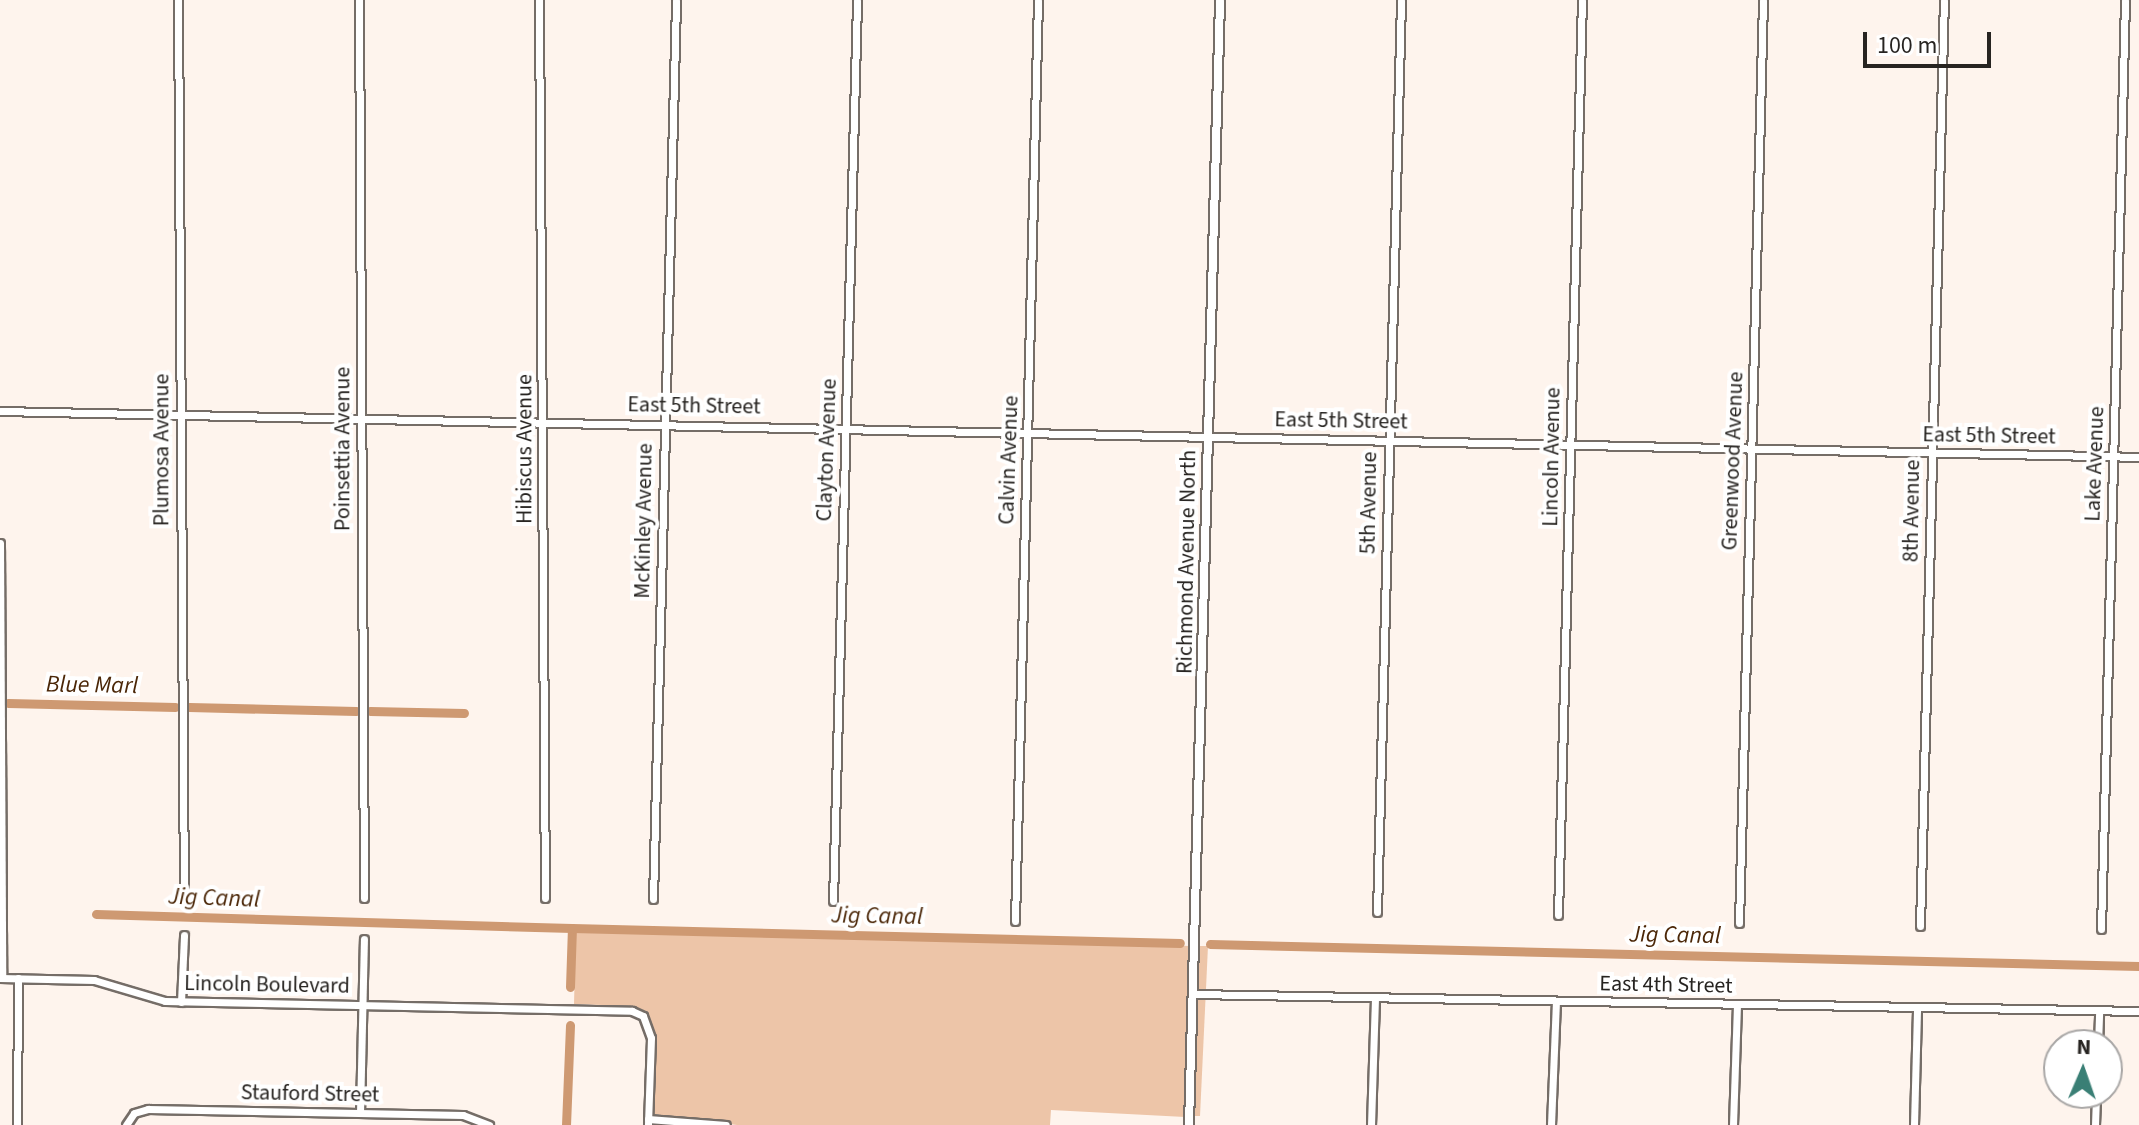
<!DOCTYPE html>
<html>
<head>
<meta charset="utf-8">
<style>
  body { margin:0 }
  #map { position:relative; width:2139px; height:1125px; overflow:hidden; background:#fef4ed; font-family:"Source Sans 3",sans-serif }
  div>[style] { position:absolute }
  .green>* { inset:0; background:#edc5a8 }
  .canal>* { height:9px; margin:-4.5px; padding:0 4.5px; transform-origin:4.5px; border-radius:4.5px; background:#ce9972 }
  .roads { filter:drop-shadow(2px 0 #756d67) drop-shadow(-2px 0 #756d67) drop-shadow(0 2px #756d67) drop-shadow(0 -2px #756d67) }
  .minor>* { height:7px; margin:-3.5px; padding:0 3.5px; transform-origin:3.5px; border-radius:3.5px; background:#fff }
  .tertiary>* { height:8px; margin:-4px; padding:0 4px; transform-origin:4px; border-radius:4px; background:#fff }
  span { translate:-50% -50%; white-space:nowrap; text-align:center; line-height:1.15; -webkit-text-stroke:8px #fff; paint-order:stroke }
  .street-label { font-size:22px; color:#272421 }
  .water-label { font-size:24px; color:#4b2708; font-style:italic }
  .north { position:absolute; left:2043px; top:1029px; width:80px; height:80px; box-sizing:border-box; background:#fff; border:2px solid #a9a7a6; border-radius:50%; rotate:2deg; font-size:22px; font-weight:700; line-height:32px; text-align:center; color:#272421 }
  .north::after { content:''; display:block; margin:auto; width:28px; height:36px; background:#3a7f75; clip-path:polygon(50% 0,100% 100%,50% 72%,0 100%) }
  .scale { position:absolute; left:1863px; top:32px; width:128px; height:36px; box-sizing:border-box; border:4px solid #272421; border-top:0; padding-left:10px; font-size:24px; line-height:28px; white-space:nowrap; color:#272421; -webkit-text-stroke:6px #fff; paint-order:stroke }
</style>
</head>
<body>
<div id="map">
  <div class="green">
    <div style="clip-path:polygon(576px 925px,1190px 946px,1185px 1117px,1051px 1110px,1050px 1125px,737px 1125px,653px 1114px,651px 1020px,630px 1006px,574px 1004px)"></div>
    <div style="clip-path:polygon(1199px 946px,1208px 946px,1200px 1116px,1194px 1116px)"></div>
  </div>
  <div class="canal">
    <div style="left:8px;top:703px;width:167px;rotate:1.4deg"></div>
    <div style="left:189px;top:707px;width:167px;rotate:1.4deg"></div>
    <div style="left:370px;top:711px;width:94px;rotate:1.2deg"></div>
    <div style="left:96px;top:914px;width:476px;rotate:1.7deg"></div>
    <div style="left:1210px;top:944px;width:929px;rotate:1.36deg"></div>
    <div style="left:570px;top:987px;width:59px;rotate:-88.1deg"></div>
    <div style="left:572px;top:928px;width:608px;rotate:1.41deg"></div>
    <div style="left:566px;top:1125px;width:100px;rotate:-87.7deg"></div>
  </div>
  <div class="roads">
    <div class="minor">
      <div style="left:178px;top:0;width:900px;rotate:89.62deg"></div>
      <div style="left:359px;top:0;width:898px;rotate:89.68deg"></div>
      <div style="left:539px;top:0;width:898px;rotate:89.62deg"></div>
      <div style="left:0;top:411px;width:2139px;rotate:1.23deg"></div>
      <div style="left:0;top:543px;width:435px;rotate:89.7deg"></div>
      <div style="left:653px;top:899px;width:899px;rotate:-88.53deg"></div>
      <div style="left:833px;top:901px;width:901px;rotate:-88.47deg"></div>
      <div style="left:1377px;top:912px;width:912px;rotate:-88.49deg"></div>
      <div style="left:1558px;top:915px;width:915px;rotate:-88.5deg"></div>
      <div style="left:1015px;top:921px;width:921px;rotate:-88.57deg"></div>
      <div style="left:1739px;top:923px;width:923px;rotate:-88.51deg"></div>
      <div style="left:1920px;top:926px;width:926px;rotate:-88.52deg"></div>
      <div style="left:2101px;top:929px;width:929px;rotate:-88.52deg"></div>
      <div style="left:0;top:978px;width:94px;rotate:1.2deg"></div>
      <div style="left:94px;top:980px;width:74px;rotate:16.5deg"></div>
      <div style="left:165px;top:1001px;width:467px;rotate:1.2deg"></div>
      <div style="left:632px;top:1011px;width:12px;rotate:24deg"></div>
      <div style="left:643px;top:1016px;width:23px;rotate:70deg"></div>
      <div style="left:651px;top:1038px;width:87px;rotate:92deg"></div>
      <div style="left:1193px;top:994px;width:946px;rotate:1.03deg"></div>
      <div style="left:181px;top:1002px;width:67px;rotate:-87.4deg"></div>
      <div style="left:2098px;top:1045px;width:35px;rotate:-88deg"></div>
      <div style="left:360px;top:1113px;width:174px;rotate:-88.7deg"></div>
      <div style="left:648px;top:1119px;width:78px;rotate:4.4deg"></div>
      <div style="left:17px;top:1125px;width:147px;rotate:-89.6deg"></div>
      <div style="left:126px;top:1125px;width:14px;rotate:-56deg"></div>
      <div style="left:134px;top:1113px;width:15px;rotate:-16deg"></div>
      <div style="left:148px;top:1109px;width:315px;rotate:1.1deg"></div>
      <div style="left:463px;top:1115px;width:28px;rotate:21deg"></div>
      <div style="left:1371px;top:1125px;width:127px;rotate:-88.2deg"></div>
      <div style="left:1551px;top:1125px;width:124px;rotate:-87.7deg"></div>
      <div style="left:1733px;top:1125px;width:121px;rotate:-88.1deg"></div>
      <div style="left:1914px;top:1125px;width:118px;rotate:-88.5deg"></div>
      <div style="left:2095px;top:1125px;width:32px;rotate:-88deg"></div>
    </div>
    <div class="tertiary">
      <div style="left:1189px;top:1125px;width:1125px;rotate:-88.42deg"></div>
    </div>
  </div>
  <div class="street-label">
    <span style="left:694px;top:406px;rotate:1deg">East 5th Street</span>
    <span style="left:1341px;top:421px;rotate:1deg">East 5th Street</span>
    <span style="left:1989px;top:436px;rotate:1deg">East 5th Street</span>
    <span style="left:343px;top:449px;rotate:-90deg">Poinsettia Avenue</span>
    <span style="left:525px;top:449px;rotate:-90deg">Hibiscus Avenue</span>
    <span style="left:162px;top:450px;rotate:-90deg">Plumosa Avenue</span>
    <span style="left:827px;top:450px;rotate:-88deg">Clayton Avenue</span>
    <span style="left:1552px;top:457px;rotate:-89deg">Lincoln Avenue</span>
    <span style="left:1009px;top:460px;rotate:-88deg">Calvin Avenue</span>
    <span style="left:1733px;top:461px;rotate:-88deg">Greenwood Avenue</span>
    <span style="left:2095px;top:464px;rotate:-88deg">Lake Avenue</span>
    <span style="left:1369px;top:503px;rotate:-89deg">5th Avenue</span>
    <span style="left:1912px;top:511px;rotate:-89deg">8th Avenue</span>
    <span style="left:644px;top:521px;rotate:-89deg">McKinley Avenue</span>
    <span style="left:1187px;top:562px;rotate:-89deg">Richmond Avenue North</span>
    <span style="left:267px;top:985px;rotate:1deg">Lincoln Boulevard</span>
    <span style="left:1666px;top:985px;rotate:1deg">East 4th Street</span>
    <span style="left:310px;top:1094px;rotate:1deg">Stauford Street</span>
  </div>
  <div class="water-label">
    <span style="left:92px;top:685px;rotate:1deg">Blue Marl</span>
    <span style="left:214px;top:898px;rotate:2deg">Jig Canal</span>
    <span style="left:877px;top:916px;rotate:1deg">Jig Canal</span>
    <span style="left:1675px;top:935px;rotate:1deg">Jig Canal</span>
  </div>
  <div class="north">N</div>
  <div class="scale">100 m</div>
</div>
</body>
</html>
